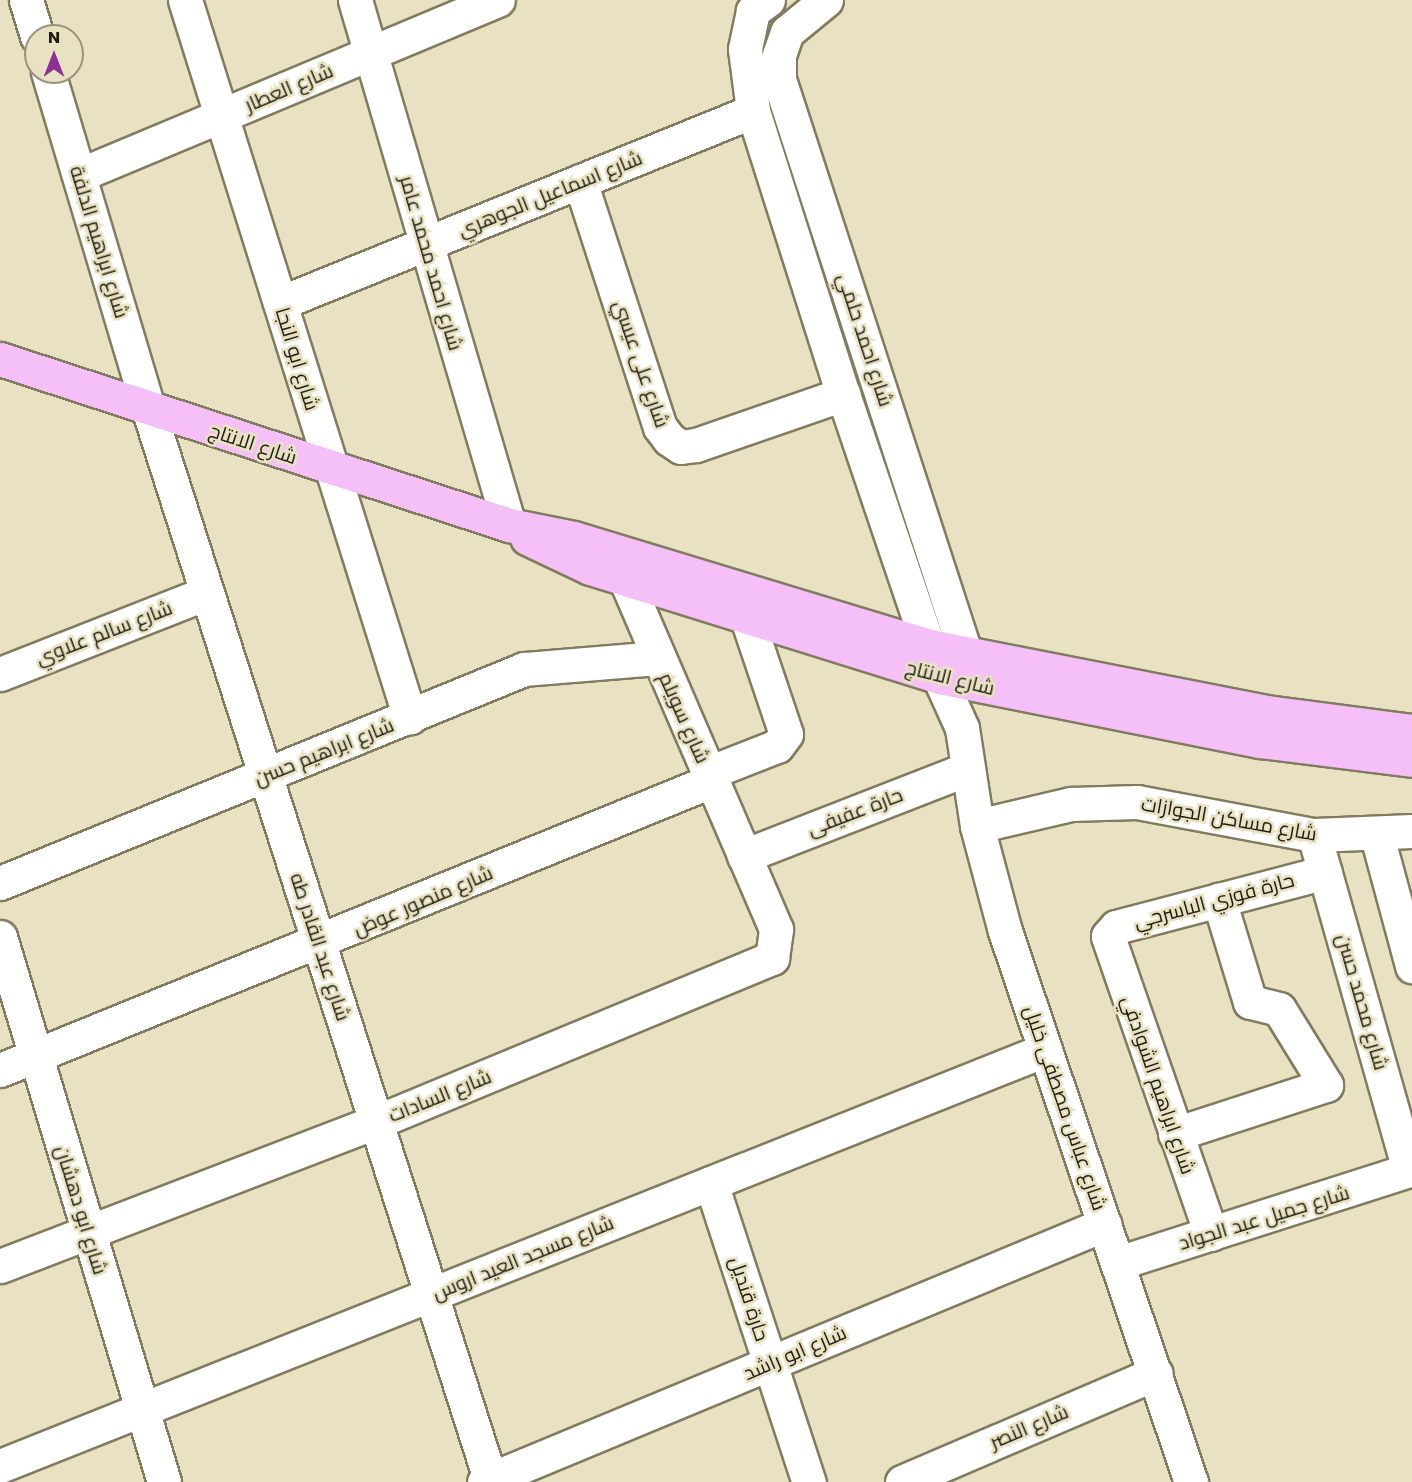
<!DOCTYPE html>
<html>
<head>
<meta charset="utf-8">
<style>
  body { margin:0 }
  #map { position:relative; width:1412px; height:1482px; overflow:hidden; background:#e8e2c3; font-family:Poppins,Cairo,sans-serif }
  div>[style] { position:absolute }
  .roads { filter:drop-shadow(2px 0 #817b5f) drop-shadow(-2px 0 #817b5f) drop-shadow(0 2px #817b5f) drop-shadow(0 -2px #817b5f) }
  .minor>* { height:33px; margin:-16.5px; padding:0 16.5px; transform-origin:16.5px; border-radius:16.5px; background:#fff }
  .major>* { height:33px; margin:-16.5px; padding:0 16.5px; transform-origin:16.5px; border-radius:16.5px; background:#f5bff7 }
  span { translate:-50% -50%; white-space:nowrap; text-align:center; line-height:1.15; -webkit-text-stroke:5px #e8e2c3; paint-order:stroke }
  .street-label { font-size:20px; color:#201e12 }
  .north { position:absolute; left:24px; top:24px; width:60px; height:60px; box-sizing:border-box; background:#e8e2c3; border:2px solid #98947c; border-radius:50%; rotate:0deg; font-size:16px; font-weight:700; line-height:24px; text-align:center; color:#201e12 }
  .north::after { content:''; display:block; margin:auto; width:21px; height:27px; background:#902f96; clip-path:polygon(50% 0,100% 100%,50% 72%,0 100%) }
</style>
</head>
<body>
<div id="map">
  <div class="roads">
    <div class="minor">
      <div style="left:26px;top:0;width:38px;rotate:73deg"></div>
      <div style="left:185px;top:0;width:752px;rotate:72.6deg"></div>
      <div style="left:355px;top:0;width:547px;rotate:73.65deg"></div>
      <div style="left:768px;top:0;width:19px;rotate:144deg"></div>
      <div style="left:753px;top:11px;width:39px;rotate:102deg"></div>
      <div style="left:745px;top:49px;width:63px;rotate:82.6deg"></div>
      <div style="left:753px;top:111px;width:297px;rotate:72.4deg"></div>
      <div style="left:843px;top:394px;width:299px;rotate:71.3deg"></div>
      <div style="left:939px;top:677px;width:56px;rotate:65.7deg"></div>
      <div style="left:962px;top:728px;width:99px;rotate:81.3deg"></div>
      <div style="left:977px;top:826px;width:109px;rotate:75.1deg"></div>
      <div style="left:1005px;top:931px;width:582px;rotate:71.35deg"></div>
      <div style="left:826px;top:0;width:50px;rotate:140.6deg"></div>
      <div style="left:787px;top:32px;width:24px;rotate:109deg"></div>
      <div style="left:779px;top:55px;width:24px;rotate:90deg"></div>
      <div style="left:779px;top:79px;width:632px;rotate:72.02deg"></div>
      <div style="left:48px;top:72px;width:354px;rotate:73.4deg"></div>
      <div style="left:149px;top:411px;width:1124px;rotate:72.29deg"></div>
      <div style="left:79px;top:175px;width:454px;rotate:-22.7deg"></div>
      <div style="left:580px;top:181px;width:259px;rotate:72deg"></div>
      <div style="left:660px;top:427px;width:15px;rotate:53deg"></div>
      <div style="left:669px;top:439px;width:14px;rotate:34deg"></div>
      <div style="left:681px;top:447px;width:15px;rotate:-8deg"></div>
      <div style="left:696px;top:445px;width:156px;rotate:-19.1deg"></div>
      <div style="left:280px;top:303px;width:510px;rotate:-22.09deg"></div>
      <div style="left:0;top:674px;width:222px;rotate:-21.4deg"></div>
      <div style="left:708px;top:773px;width:74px;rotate:-21.4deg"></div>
      <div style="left:777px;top:746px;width:15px;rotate:-53deg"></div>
      <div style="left:786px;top:734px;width:122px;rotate:-108.6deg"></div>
      <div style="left:977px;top:826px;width:97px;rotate:-13.2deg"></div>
      <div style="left:1071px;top:804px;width:66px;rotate:-1.7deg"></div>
      <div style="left:1137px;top:802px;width:180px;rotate:10.6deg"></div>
      <div style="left:1314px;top:835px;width:98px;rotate:-2.3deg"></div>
      <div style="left:1377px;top:836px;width:135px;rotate:74.9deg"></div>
      <div style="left:744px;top:856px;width:239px;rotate:-21.3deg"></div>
      <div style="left:0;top:883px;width:566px;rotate:-22.21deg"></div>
      <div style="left:524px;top:669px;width:133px;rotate:-4.7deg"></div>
      <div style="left:0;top:937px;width:569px;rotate:73.25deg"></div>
      <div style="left:0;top:1070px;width:767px;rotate:-22.12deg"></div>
      <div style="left:1175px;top:1134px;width:159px;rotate:-18deg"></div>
      <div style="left:1326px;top:1085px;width:89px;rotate:-121.7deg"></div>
      <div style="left:1279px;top:1009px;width:30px;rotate:-166deg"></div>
      <div style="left:1250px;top:1002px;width:107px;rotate:-106.9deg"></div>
      <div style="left:711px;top:1183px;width:315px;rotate:71.9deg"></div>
      <div style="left:1211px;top:1234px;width:315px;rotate:-109.1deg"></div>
      <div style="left:1108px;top:936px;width:12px;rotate:-48deg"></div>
      <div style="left:1116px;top:927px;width:216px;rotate:-14.7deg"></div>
      <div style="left:1118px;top:1263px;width:305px;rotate:-17.7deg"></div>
      <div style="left:1409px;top:1170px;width:348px;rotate:-105.8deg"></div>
      <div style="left:0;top:1266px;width:403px;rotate:-21deg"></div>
      <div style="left:376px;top:1122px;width:429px;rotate:-22.5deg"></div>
      <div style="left:772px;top:958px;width:29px;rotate:-82deg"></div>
      <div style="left:776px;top:929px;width:380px;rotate:-113.3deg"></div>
      <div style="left:0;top:1466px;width:1125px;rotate:-21.71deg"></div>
      <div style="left:484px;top:1482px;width:672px;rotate:-22.56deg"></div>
      <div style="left:902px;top:1482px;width:276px;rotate:-23.2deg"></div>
    </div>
    <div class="major">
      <div style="left:0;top:359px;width:535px;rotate:18.06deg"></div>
      <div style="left:509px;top:525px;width:66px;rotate:11.3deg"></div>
      <div style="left:574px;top:538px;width:372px;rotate:16.9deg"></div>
      <div style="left:930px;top:646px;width:342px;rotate:11.1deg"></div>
      <div style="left:1266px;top:712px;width:147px;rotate:7.4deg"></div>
      <div style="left:527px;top:538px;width:70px;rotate:25.5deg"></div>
      <div style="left:590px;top:568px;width:366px;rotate:17.3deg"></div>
      <div style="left:939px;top:677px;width:327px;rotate:11.3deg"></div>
      <div style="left:1260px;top:741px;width:153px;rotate:7.1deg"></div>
    </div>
  </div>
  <div class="street-label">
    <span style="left:289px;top:88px;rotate:-23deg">شارع العطار</span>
    <span style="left:550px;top:194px;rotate:-22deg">شارع اسماعيل الجوهري</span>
    <span style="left:99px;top:242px;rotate:73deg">شارع ابراهيم الدلفة</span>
    <span style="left:431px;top:263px;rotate:74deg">شارع احمد محمد عامر</span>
    <span style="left:865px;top:340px;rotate:72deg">شارع احمد حلمي</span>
    <span style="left:297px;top:359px;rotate:73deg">شارع ابو النجا</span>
    <span style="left:641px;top:364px;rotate:71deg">شارع على عيسي</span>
    <span style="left:253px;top:444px;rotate:18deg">شارع الانتاج</span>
    <span style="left:104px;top:633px;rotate:-21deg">شارع سالم علاوي</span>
    <span style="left:950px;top:678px;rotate:14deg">شارع الانتاج</span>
    <span style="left:684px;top:718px;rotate:66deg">شارع سويلم</span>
    <span style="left:324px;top:752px;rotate:-22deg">شارع ابراهيم حسن</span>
    <span style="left:855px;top:812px;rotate:-21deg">حارة عفيفى</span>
    <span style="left:1229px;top:819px;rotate:10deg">شارع مساكن الجوازات</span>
    <span style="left:423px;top:901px;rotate:-23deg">شارع منصور عوض</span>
    <span style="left:1214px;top:901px;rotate:-15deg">حارة فوزي الباسرجي</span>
    <span style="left:320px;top:947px;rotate:72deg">شارع عبد القادر طه</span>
    <span style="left:1362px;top:1002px;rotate:74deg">شارع محمد حسن</span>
    <span style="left:1158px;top:1085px;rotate:71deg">شارع ابراهيم الشوادفي</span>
    <span style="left:440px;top:1096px;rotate:-22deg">شارع السادات</span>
    <span style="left:1065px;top:1108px;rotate:71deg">شارع عباس مصطفى خليل</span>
    <span style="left:81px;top:1210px;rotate:73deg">شارع ابو دهشان</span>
    <span style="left:1264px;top:1218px;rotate:-17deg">شارع جميل عبد الجواد</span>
    <span style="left:523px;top:1258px;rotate:-22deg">شارع مسجد العيد اروس</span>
    <span style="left:749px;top:1299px;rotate:72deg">حارة قنديل</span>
    <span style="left:795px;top:1353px;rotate:-23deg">شارع ابو راشد</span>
    <span style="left:1029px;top:1427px;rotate:-23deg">شارع النصر</span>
  </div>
  <div class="north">N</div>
</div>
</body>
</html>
